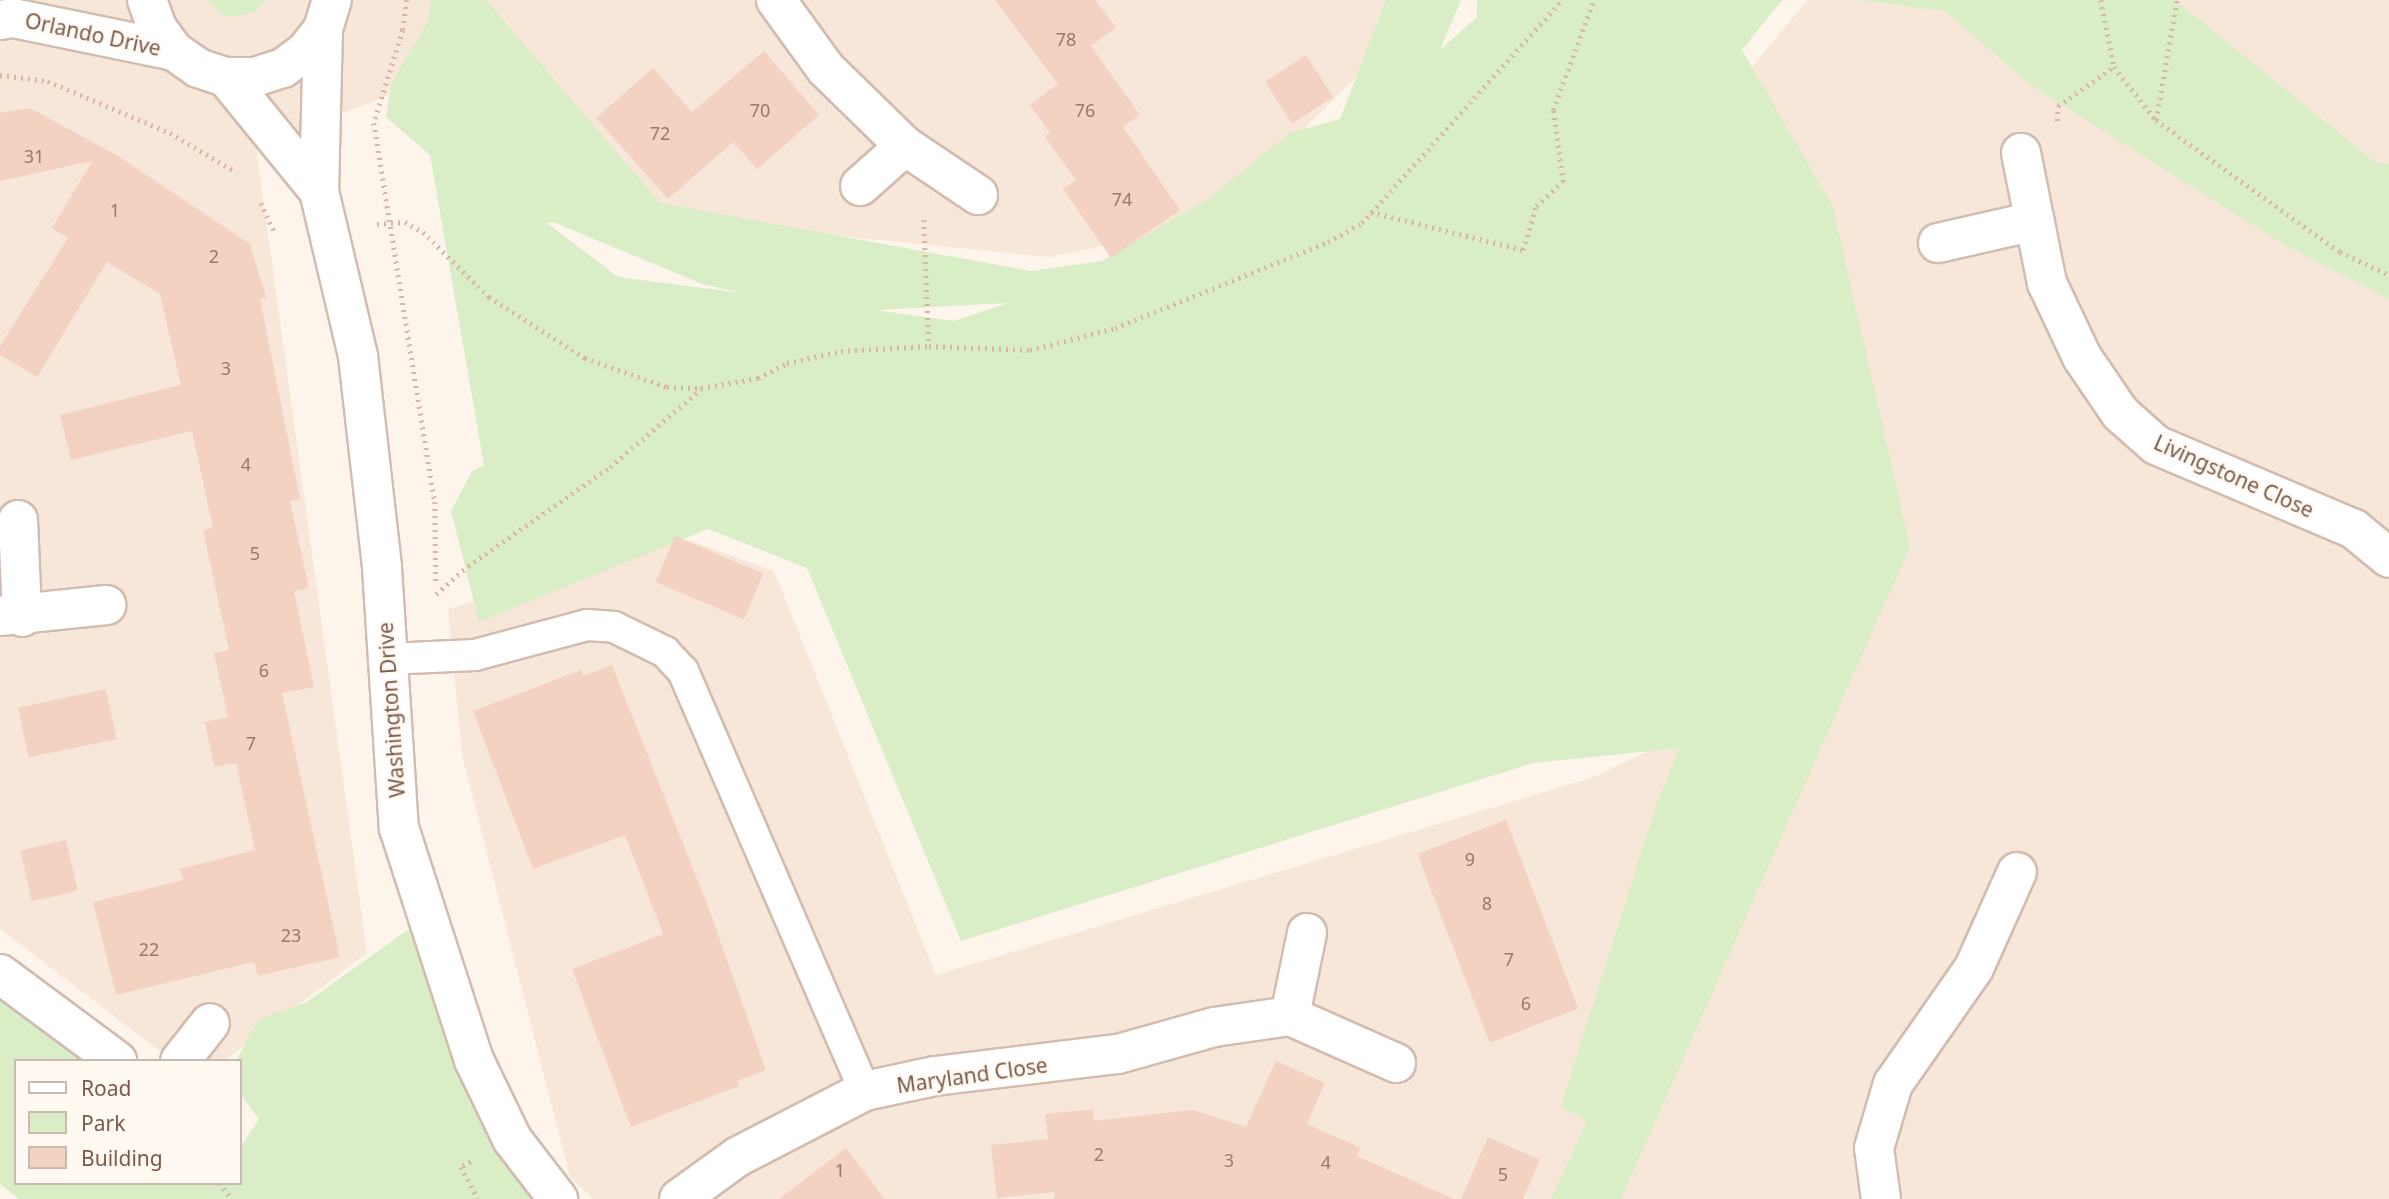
<!DOCTYPE html>
<html>
<head>
<meta charset="utf-8">
<style>
  body { margin:0 }
  #map { position:relative; width:2389px; height:1199px; overflow:hidden; background:#fdf5eb; font-family:"Noto Sans",sans-serif }
  div>[style] { position:absolute }
  .residential>* { inset:0; background:#f6e7d8 }
  .green>* { inset:0; background:#d9edc7 }
  .building>* { inset:0; background:#f4d2c1; transform-origin:0 0 }
  .path>* { height:4.5px; margin-top:-2.25px; transform-origin:0; background:repeating-linear-gradient(90deg,#dab5a3 0 2px,transparent 0 7px) }
  .roads { filter:drop-shadow(2px 0 #d2bcaf) drop-shadow(-2px 0 #d2bcaf) drop-shadow(0 2px #d2bcaf) drop-shadow(0 -2px #d2bcaf) }
  .lane>* { height:30px; margin:-15px; padding:0 15px; transform-origin:15px; border-radius:15px; background:#fff }
  .street>* { height:38px; margin:-19px; padding:0 19px; transform-origin:19px; border-radius:19px; background:#fff }
  span { translate:-50% -50%; white-space:nowrap; text-align:center; line-height:1.15; -webkit-text-stroke:5px #fff9f2; paint-order:stroke }
  .number-label { font-size:18px; color:#997868 }
  .number-label span { -webkit-text-stroke-width:0 }
  .street-label { font-size:21px; color:#7b5a4b }
  .legend { position:absolute; left:14px; top:1059px; width:228px; height:126px; box-sizing:border-box; background:#fff9f2; border:2px solid #cab9af; margin:0; padding:9px 12px; list-style:none; font-size:21px; color:#7b5a4b }
  .legend li { display:flex; align-items:center; gap:14px; height:35px }
  .legend b { width:35px; border:2px solid #cab9af }
</style>
</head>
<body>
<div id="map">
  <div class="residential">
    <div style="clip-path:polygon(0 0,1434px 0,1207px 225px,1048px 257px,655px 217px,479px 60px,256px 147px,367px 953px,224px 1061px,173px 1061px,0 929px)"></div>
    <div style="clip-path:polygon(1807px 0,1947px 0,2389px 291px,2389px 1199px,593px 1199px,570px 1177px,462px 755px,448px 609px,680px 537px,774px 571px,936px 975px,1597px 776px,1857px 648px,1699px 132px)"></div>
    <div style="clip-path:polygon(2077px 0,2389px 0,2389px 219px)"></div>
  </div>
  <div class="green">
    <div style="clip-path:polygon(206px 0,266px 0,253px 13px,232px 17px,222px 15px)"></div>
    <div style="clip-path:polygon(evenodd,431px 0,486px 0,660px 203px,1031px 271px,1102px 261px,1208px 199px,1290px 133px,1340px 119px,1386px 0,1461px 0,1440px 50px,1477px 17px,1477px 0,1782px 0,1742px 50px,1833px 207px,1910px 547px,1621px 1199px,1551px 1199px,1587px 1121px,1561px 1106px,1658px 800px,1680px 748px,1533px 763px,961px 941px,807px 568px,708px 529px,479px 622px,451px 511px,472px 471px,484px 465px,430px 155px,386px 117px,391px 84px,429px 19px,431px 0,553px 222px,702px 284px,742px 293px,618px 277px,547px 223px,553px 222px,431px 0,1008px 303px,954px 321px,875px 310px,876px 310px,1008px 303px)"></div>
    <div style="clip-path:polygon(1859px 0,2175px 0,2376px 163px,2389px 164px,2389px 299px,2283px 244px,2032px 86px,1945px 11px)"></div>
    <div style="clip-path:polygon(427px 916px,551px 1199px,19px 1199px,0 1184px,0 976px,110px 1061px,16px 1061px,16px 1183px,240px 1183px,240px 1148px,259px 1119px,240px 1094px,240px 1061px,236px 1061px,259px 1019px,307px 1002px)"></div>
  </div>
  <div class="building">
    <div style="clip-path:polygon(995px 0,1095px 0,1116px 27px,1091px 46px,1140px 115px,1123px 127px,1180px 210px,1111px 258px,1063px 189px,1076px 180px,1045px 137px,1050px 133px,1030px 105px,1058px 84px)"></div>
    <div style="clip-path:polygon(764px 51px,819px 115px,757px 169px,733px 142px,668px 199px,596px 118px,653px 68px,692px 112px)"></div>
    <div style="left:1306px;top:55px;width:50px;height:49px;rotate:57deg"></div>
    <div style="clip-path:polygon(30px 108px,118px 156px,250px 244px,266px 298px,260px 299px,300px 499px,290px 501px,309px 588px,294px 591px,314px 687px,282px 693px,340px 957px,258px 976px,254px 962px,116px 995px,93px 902px,183px 880px,180px 869px,255px 850px,236px 763px,214px 767px,205px 722px,228px 717px,214px 653px,229px 650px,203px 530px,213px 528px,192px 431px,71px 460px,60px 415px,181px 385px,160px 294px,107px 262px,37px 377px,0 355px,0 346px,68px 238px,52px 228px,92px 161px,0 181px,0 113px)"></div>
    <div style="left:675px;top:536px;width:96px;height:50px;rotate:23deg"></div>
    <div style="clip-path:polygon(612px 665px,709px 909px,766px 1070px,737px 1081px,739px 1086px,631px 1127px,572px 969px,663px 934px,625px 835px,533px 869px,473px 711px,581px 670px,583px 676px)"></div>
    <div style="left:106px;top:689px;width:51px;height:90px;rotate:78deg"></div>
    <div style="left:1506px;top:820px;width:202px;height:95px;rotate:69deg"></div>
    <div style="left:66px;top:840px;width:52px;height:47px;rotate:77deg"></div>
    <div style="clip-path:polygon(1276px 1061px,1325px 1083px,1307px 1124px,1361px 1148px,1357px 1156px,1454px 1199px,1054px 1199px,1054px 1192px,997px 1198px,991px 1145px,1048px 1139px,1045px 1114px,1093px 1109px,1094px 1121px,1193px 1110px,1246px 1127px)"></div>
    <div style="clip-path:polygon(1488px 1137px,1540px 1160px,1523px 1199px,1461px 1199px)"></div>
    <div style="clip-path:polygon(846px 1148px,885px 1199px,779px 1199px)"></div>
  </div>
  <div class="path">
    <div style="left:407px;top:0;width:30px;rotate:98deg"></div>
    <div style="left:403px;top:30px;width:97px;rotate:107.3deg"></div>
    <div style="left:374px;top:123px;width:384px;rotate:80.9deg"></div>
    <div style="left:435px;top:502px;width:82px;rotate:89.3deg"></div>
    <div style="left:2101px;top:0;width:68px;rotate:79deg"></div>
    <div style="left:2114px;top:67px;width:68px;rotate:51.6deg"></div>
    <div style="left:2156px;top:120px;width:226px;rotate:35.7deg"></div>
    <div style="left:2340px;top:252px;width:54px;rotate:25.1deg"></div>
    <div style="left:0;top:75px;width:48px;rotate:7.1deg"></div>
    <div style="left:48px;top:81px;width:133px;rotate:23.1deg"></div>
    <div style="left:170px;top:133px;width:77px;rotate:30.6deg"></div>
    <div style="left:2156px;top:120px;width:122px;rotate:-80.1deg"></div>
    <div style="left:2057px;top:121px;width:15px;rotate:-86deg"></div>
    <div style="left:2058px;top:106px;width:68px;rotate:-34.9deg"></div>
    <div style="left:261px;top:203px;width:33px;rotate:65deg"></div>
    <div style="left:1371px;top:212px;width:157px;rotate:14deg"></div>
    <div style="left:1523px;top:250px;width:46px;rotate:-73.5deg"></div>
    <div style="left:1536px;top:206px;width:36px;rotate:-42deg"></div>
    <div style="left:1563px;top:182px;width:73px;rotate:-97.9deg"></div>
    <div style="left:1553px;top:110px;width:117px;rotate:-69.6deg"></div>
    <div style="left:924px;top:220px;width:126px;rotate:87.7deg"></div>
    <div style="left:377px;top:224px;width:28px;rotate:-4deg"></div>
    <div style="left:405px;top:222px;width:21px;rotate:29deg"></div>
    <div style="left:423px;top:232px;width:93px;rotate:44.6deg"></div>
    <div style="left:489px;top:297px;width:114px;rotate:32.4deg"></div>
    <div style="left:585px;top:358px;width:87px;rotate:19.5deg"></div>
    <div style="left:667px;top:387px;width:34px;rotate:2deg"></div>
    <div style="left:701px;top:388px;width:58px;rotate:-10deg"></div>
    <div style="left:758px;top:378px;width:33px;rotate:-27deg"></div>
    <div style="left:787px;top:363px;width:55px;rotate:-12.5deg"></div>
    <div style="left:841px;top:351px;width:88px;rotate:-3.3deg"></div>
    <div style="left:929px;top:346px;width:101px;rotate:2.3deg"></div>
    <div style="left:1030px;top:350px;width:88px;rotate:-14.5deg"></div>
    <div style="left:1115px;top:328px;width:230px;rotate:-22deg"></div>
    <div style="left:1328px;top:242px;width:39px;rotate:-29deg"></div>
    <div style="left:1362px;top:223px;width:300px;rotate:-48.1deg"></div>
    <div style="left:436px;top:594px;width:43px;rotate:-41.2deg"></div>
    <div style="left:468px;top:566px;width:173px;rotate:-34.9deg"></div>
    <div style="left:610px;top:467px;width:120px;rotate:-40.6deg"></div>
    <div style="left:471px;top:1162px;width:11px;rotate:153deg"></div>
    <div style="left:461px;top:1167px;width:36px;rotate:62deg"></div>
    <div style="left:219px;top:1183px;width:21px;rotate:51deg"></div>
  </div>
  <div class="roads">
    <div class="lane">
      <div style="left:388px;top:659px;width:87px;rotate:-2.6deg"></div>
      <div style="left:475px;top:655px;width:116px;rotate:-15deg"></div>
      <div style="left:587px;top:625px;width:27px;rotate:4deg"></div>
      <div style="left:614px;top:627px;width:57px;rotate:26.1deg"></div>
      <div style="left:665px;top:652px;width:26px;rotate:47deg"></div>
      <div style="left:683px;top:671px;width:458px;rotate:66.6deg"></div>
    </div>
    <div class="street">
      <div style="left:147px;top:0;width:30px;rotate:70deg"></div>
      <div style="left:157px;top:28px;width:29px;rotate:54deg"></div>
      <div style="left:174px;top:51px;width:29px;rotate:35deg"></div>
      <div style="left:198px;top:68px;width:29px;rotate:18deg"></div>
      <div style="left:226px;top:77px;width:29px"></div>
      <div style="left:255px;top:77px;width:29px;rotate:-18deg"></div>
      <div style="left:283px;top:68px;width:29px;rotate:-36deg"></div>
      <div style="left:306px;top:51px;width:28px;rotate:-52deg"></div>
      <div style="left:323px;top:29px;width:30px;rotate:-73deg"></div>
      <div style="left:776px;top:0;width:85px;rotate:54.1deg"></div>
      <div style="left:826px;top:69px;width:110px;rotate:44.3deg"></div>
      <div style="left:0;top:20px;width:13px;rotate:-9deg"></div>
      <div style="left:13px;top:18px;width:164px;rotate:11.6deg"></div>
      <div style="left:323px;top:29px;width:162px;rotate:91.4deg"></div>
      <div style="left:319px;top:191px;width:170px;rotate:76.7deg"></div>
      <div style="left:358px;top:356px;width:213px;rotate:83.5deg"></div>
      <div style="left:382px;top:568px;width:261px;rotate:86.3deg"></div>
      <div style="left:399px;top:828px;width:244px;rotate:72.1deg"></div>
      <div style="left:474px;top:1060px;width:88px;rotate:64.3deg"></div>
      <div style="left:512px;top:1139px;width:76px;rotate:52.5deg"></div>
      <div style="left:226px;top:77px;width:147px;rotate:50.8deg"></div>
      <div style="left:2021px;top:153px;width:133px;rotate:78.7deg"></div>
      <div style="left:2047px;top:283px;width:82px;rotate:64.7deg"></div>
      <div style="left:2082px;top:357px;width:68px;rotate:55.8deg"></div>
      <div style="left:2120px;top:413px;width:48px;rotate:41.6deg"></div>
      <div style="left:2156px;top:445px;width:215px;rotate:23deg"></div>
      <div style="left:2354px;top:529px;width:45px;rotate:39.6deg"></div>
      <div style="left:860px;top:186px;width:60px;rotate:-41.6deg"></div>
      <div style="left:905px;top:146px;width:88px;rotate:33.9deg"></div>
      <div style="left:1938px;top:243px;width:99px;rotate:-12.8deg"></div>
      <div style="left:18px;top:520px;width:97px;rotate:87.6deg"></div>
      <div style="left:0;top:616px;width:107px;rotate:-5.9deg"></div>
      <div style="left:1307px;top:933px;width:85px;rotate:101.6deg"></div>
      <div style="left:1290px;top:1016px;width:116px;rotate:23.9deg"></div>
      <div style="left:0;top:974px;width:146px;rotate:36.6deg"></div>
      <div style="left:180px;top:1061px;width:48px;rotate:-51.7deg"></div>
      <div style="left:679px;top:1199px;width:72px;rotate:-35.9deg"></div>
      <div style="left:737px;top:1157px;width:144px;rotate:-27.3deg"></div>
      <div style="left:865px;top:1091px;width:72px;rotate:-12.1deg"></div>
      <div style="left:935px;top:1076px;width:184px;rotate:-6.9deg"></div>
      <div style="left:1118px;top:1054px;width:100px;rotate:-15.7deg"></div>
      <div style="left:1214px;top:1027px;width:77px;rotate:-8.2deg"></div>
      <div style="left:1881px;top:1199px;width:51px;rotate:-97.8deg"></div>
      <div style="left:1874px;top:1148px;width:67px;rotate:-73.5deg"></div>
      <div style="left:1893px;top:1084px;width:141px;rotate:-55.1deg"></div>
      <div style="left:1974px;top:968px;width:105px;rotate:-65.9deg"></div>
    </div>
  </div>
  <div class="number-label">
    <span style="left:1066px;top:39px">78</span>
    <span style="left:760px;top:110px">70</span>
    <span style="left:1085px;top:110px">76</span>
    <span style="left:660px;top:133px">72</span>
    <span style="left:34px;top:156px">31</span>
    <span style="left:1122px;top:199px">74</span>
    <span style="left:115px;top:210px">1</span>
    <span style="left:214px;top:256px">2</span>
    <span style="left:226px;top:368px">3</span>
    <span style="left:246px;top:464px">4</span>
    <span style="left:255px;top:553px">5</span>
    <span style="left:264px;top:670px">6</span>
    <span style="left:251px;top:743px">7</span>
    <span style="left:1470px;top:859px">9</span>
    <span style="left:1487px;top:903px">8</span>
    <span style="left:291px;top:935px">23</span>
    <span style="left:149px;top:949px">22</span>
    <span style="left:1509px;top:959px">7</span>
    <span style="left:1526px;top:1003px">6</span>
    <span style="left:1099px;top:1154px">2</span>
    <span style="left:1229px;top:1160px">3</span>
    <span style="left:1326px;top:1162px">4</span>
    <span style="left:840px;top:1170px">1</span>
    <span style="left:1503px;top:1174px">5</span>
  </div>
  <div class="street-label">
    <span style="left:93px;top:34px;rotate:12deg">Orlando Drive</span>
    <span style="left:2234px;top:476px;rotate:24deg">Livingstone Close</span>
    <span style="left:391px;top:710px;rotate:-94deg">Washington Drive</span>
    <span style="left:972px;top:1075px;rotate:-8deg">Maryland Close</span>
  </div>
  <ul class="legend">
  <li><b style="height:9px;background:#fff"></b>Road</li>
  <li><b style="height:19px;background:#d9edc7"></b>Park</li>
  <li><b style="height:19px;background:#f4d2c1"></b>Building</li>
  </ul>
</div>
</body>
</html>
